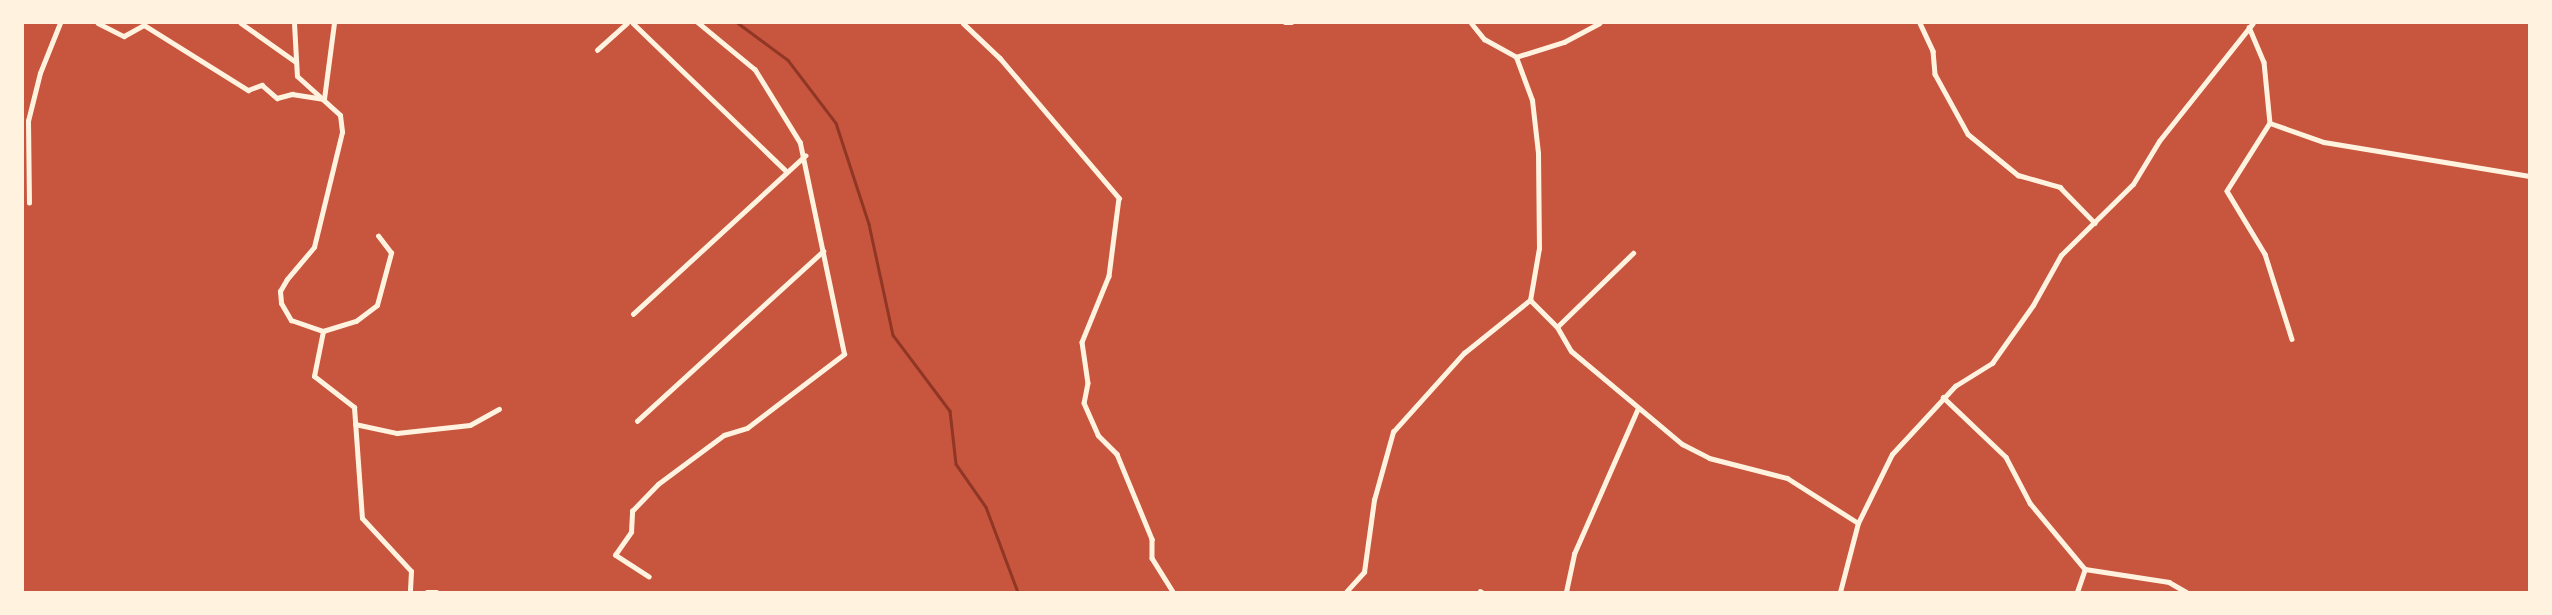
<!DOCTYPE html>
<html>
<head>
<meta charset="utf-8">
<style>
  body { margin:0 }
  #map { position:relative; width:2552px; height:615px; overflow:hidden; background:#c8553d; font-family:"Public Sans",sans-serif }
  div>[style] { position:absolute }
  .stream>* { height:2.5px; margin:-1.25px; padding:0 1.25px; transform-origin:1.25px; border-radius:1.25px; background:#8f3625 }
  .minor>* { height:4.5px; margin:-2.25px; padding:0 2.25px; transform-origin:2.25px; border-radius:2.25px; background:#fff3e0 }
  .tertiary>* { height:5px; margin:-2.5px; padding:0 2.5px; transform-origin:2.5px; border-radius:2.5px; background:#fff3e0 }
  span { translate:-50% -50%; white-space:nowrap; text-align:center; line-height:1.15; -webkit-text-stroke:5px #fff3e0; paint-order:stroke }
  .frame { position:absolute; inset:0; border:24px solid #fff3e0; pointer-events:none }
</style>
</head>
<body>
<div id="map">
  <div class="stream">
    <div style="left:738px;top:23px;width:62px;rotate:36.5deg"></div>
    <div style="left:788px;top:60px;width:79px;rotate:52.7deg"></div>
    <div style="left:836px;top:123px;width:106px;rotate:71.9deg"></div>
    <div style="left:869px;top:224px;width:114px;rotate:77.8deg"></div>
    <div style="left:893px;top:335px;width:95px;rotate:53.1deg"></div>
    <div style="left:950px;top:411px;width:53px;rotate:83.5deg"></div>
    <div style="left:956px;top:464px;width:52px;rotate:55.1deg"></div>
    <div style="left:986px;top:507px;width:91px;rotate:69.4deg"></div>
  </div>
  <div class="minor">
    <div style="left:98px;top:23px;width:29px;rotate:27deg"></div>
    <div style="left:124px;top:36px;width:23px;rotate:-29deg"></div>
    <div style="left:144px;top:25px;width:123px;rotate:32deg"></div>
    <div style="left:248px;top:90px;width:15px;rotate:-20deg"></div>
    <div style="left:262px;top:85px;width:20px;rotate:41deg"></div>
    <div style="left:277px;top:98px;width:16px;rotate:-15deg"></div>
    <div style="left:292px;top:94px;width:32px;rotate:9deg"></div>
    <div style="left:324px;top:99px;width:77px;rotate:-82.5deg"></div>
    <div style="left:241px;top:23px;width:67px;rotate:35.3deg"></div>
    <div style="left:633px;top:23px;width:211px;rotate:44deg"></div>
    <div style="left:963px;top:23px;width:51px;rotate:43.4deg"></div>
    <div style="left:1000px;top:58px;width:184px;rotate:49.6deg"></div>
    <div style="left:1119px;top:198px;width:79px;rotate:97.3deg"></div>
    <div style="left:1109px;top:276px;width:71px;rotate:112.2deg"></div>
    <div style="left:1082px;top:342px;width:41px;rotate:81.7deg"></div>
    <div style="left:1088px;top:383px;width:20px;rotate:101deg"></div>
    <div style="left:1084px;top:403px;width:35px;rotate:66deg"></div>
    <div style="left:1098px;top:435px;width:27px;rotate:45deg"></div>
    <div style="left:1117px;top:454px;width:92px;rotate:67.6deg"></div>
    <div style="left:1152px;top:539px;width:19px;rotate:90deg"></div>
    <div style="left:1152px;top:558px;width:40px;rotate:58deg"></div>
    <div style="left:1285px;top:23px;width:7px"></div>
    <div style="left:1920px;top:23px;width:31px;rotate:65deg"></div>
    <div style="left:1933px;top:51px;width:23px;rotate:85deg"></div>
    <div style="left:1935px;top:74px;width:68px;rotate:61.2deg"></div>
    <div style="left:1968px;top:134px;width:65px;rotate:39.4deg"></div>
    <div style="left:2018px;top:175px;width:44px;rotate:15.9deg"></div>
    <div style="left:2060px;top:187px;width:50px;rotate:45.8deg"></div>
    <div style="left:2249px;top:27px;width:38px;rotate:67deg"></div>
    <div style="left:2264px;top:62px;width:61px;rotate:84.4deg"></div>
    <div style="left:2270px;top:123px;width:57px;rotate:19.4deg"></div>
    <div style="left:2324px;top:142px;width:208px;rotate:9.4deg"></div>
    <div style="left:597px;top:50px;width:40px;rotate:-42deg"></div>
    <div style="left:1516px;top:57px;width:50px;rotate:-17.4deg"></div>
    <div style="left:1564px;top:42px;width:40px;rotate:-28deg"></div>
    <div style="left:2270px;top:123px;width:80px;rotate:122.3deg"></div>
    <div style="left:2227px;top:191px;width:74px;rotate:58.9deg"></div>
    <div style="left:2265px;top:254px;width:89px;rotate:72.4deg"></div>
    <div style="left:29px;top:203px;width:82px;rotate:-90.7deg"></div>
    <div style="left:28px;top:121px;width:49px;rotate:-76deg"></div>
    <div style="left:40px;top:73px;width:54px;rotate:-68.2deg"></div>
    <div style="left:633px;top:314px;width:234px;rotate:-42.6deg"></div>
    <div style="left:1557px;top:327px;width:106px;rotate:-44.2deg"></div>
    <div style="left:323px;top:331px;width:34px;rotate:-17deg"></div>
    <div style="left:356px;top:321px;width:26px;rotate:-37deg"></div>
    <div style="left:377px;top:305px;width:54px;rotate:-74.9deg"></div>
    <div style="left:391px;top:253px;width:21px;rotate:-127deg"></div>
    <div style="left:1943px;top:397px;width:87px;rotate:43.6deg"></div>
    <div style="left:2006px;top:457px;width:52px;rotate:62.4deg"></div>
    <div style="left:2030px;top:503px;width:86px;rotate:50.2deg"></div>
    <div style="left:2085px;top:569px;width:85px;rotate:8.8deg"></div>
    <div style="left:2169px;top:582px;width:20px;rotate:30deg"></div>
    <div style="left:637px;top:421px;width:252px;rotate:-42.4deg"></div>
    <div style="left:355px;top:424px;width:43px;rotate:12.1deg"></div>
    <div style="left:397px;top:433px;width:73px;rotate:-6.3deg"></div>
    <div style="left:470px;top:425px;width:33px;rotate:-29deg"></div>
    <div style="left:649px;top:577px;width:40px;rotate:-147.1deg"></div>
    <div style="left:615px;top:555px;width:28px;rotate:-55deg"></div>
    <div style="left:631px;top:532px;width:21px;rotate:-87deg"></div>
    <div style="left:632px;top:511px;width:37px;rotate:-46deg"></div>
    <div style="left:658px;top:484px;width:82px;rotate:-36.6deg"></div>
    <div style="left:724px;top:435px;width:24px;rotate:-17deg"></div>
    <div style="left:747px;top:428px;width:122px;rotate:-37.3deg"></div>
    <div style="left:844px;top:354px;width:216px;rotate:-101.8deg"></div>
    <div style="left:800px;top:143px;width:86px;rotate:-121.7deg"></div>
    <div style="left:755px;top:70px;width:74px;rotate:-140.5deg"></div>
    <div style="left:1480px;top:591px;width:2px;rotate:27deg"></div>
    <div style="left:427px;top:592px;width:10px"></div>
    <div style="left:1346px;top:592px;width:27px;rotate:-48deg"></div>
    <div style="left:1364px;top:572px;width:73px;rotate:-82.1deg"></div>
    <div style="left:1374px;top:500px;width:71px;rotate:-74.4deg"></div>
    <div style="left:1393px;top:432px;width:106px;rotate:-48.1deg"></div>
    <div style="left:1464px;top:353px;width:85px;rotate:-38.8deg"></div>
    <div style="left:1566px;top:592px;width:39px;rotate:-78deg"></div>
    <div style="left:1574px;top:554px;width:159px;rotate:-66.3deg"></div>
    <div style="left:1840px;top:592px;width:71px;rotate:-75.4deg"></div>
    <div style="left:2077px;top:592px;width:24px;rotate:-71deg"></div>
  </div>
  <div class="tertiary">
    <div style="left:294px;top:23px;width:53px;rotate:86.8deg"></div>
    <div style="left:297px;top:76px;width:58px;rotate:42.2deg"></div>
    <div style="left:340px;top:115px;width:17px;rotate:83deg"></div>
    <div style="left:342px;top:132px;width:118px;rotate:103.7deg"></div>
    <div style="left:314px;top:247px;width:42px;rotate:130.2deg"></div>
    <div style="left:287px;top:279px;width:14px;rotate:120deg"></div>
    <div style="left:280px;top:291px;width:12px;rotate:85deg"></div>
    <div style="left:281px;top:303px;width:20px;rotate:60deg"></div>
    <div style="left:291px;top:320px;width:34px;rotate:19deg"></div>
    <div style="left:323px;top:331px;width:46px;rotate:101.3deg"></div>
    <div style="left:314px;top:376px;width:51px;rotate:37.8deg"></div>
    <div style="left:354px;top:407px;width:111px;rotate:85.9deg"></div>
    <div style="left:362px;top:518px;width:72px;rotate:47.2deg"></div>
    <div style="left:411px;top:571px;width:21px;rotate:93deg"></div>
    <div style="left:1471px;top:23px;width:21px;rotate:51deg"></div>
    <div style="left:1484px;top:39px;width:37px;rotate:29deg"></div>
    <div style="left:1516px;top:57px;width:46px;rotate:69.6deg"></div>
    <div style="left:1532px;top:100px;width:53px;rotate:83.5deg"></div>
    <div style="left:1538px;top:153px;width:95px;rotate:89.4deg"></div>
    <div style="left:1539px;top:248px;width:53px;rotate:99.8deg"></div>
    <div style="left:1530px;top:300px;width:38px;rotate:45deg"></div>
    <div style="left:1557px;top:327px;width:28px;rotate:60deg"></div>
    <div style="left:1571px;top:351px;width:145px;rotate:40deg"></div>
    <div style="left:1682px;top:444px;width:30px;rotate:27deg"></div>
    <div style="left:1709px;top:458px;width:81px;rotate:14.4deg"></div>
    <div style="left:1787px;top:478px;width:84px;rotate:32.4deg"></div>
    <div style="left:1858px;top:523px;width:77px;rotate:-63.8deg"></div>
    <div style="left:1892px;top:454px;width:93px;rotate:-47.2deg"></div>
    <div style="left:1955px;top:386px;width:44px;rotate:-31.9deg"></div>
    <div style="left:1992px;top:363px;width:71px;rotate:-54.7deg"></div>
    <div style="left:2033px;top:305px;width:57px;rotate:-60.8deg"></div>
    <div style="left:2061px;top:255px;width:101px;rotate:-44.6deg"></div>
    <div style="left:2133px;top:184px;width:50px;rotate:-58.8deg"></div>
    <div style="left:2159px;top:141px;width:151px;rotate:-51.5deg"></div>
  </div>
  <div class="frame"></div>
</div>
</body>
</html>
